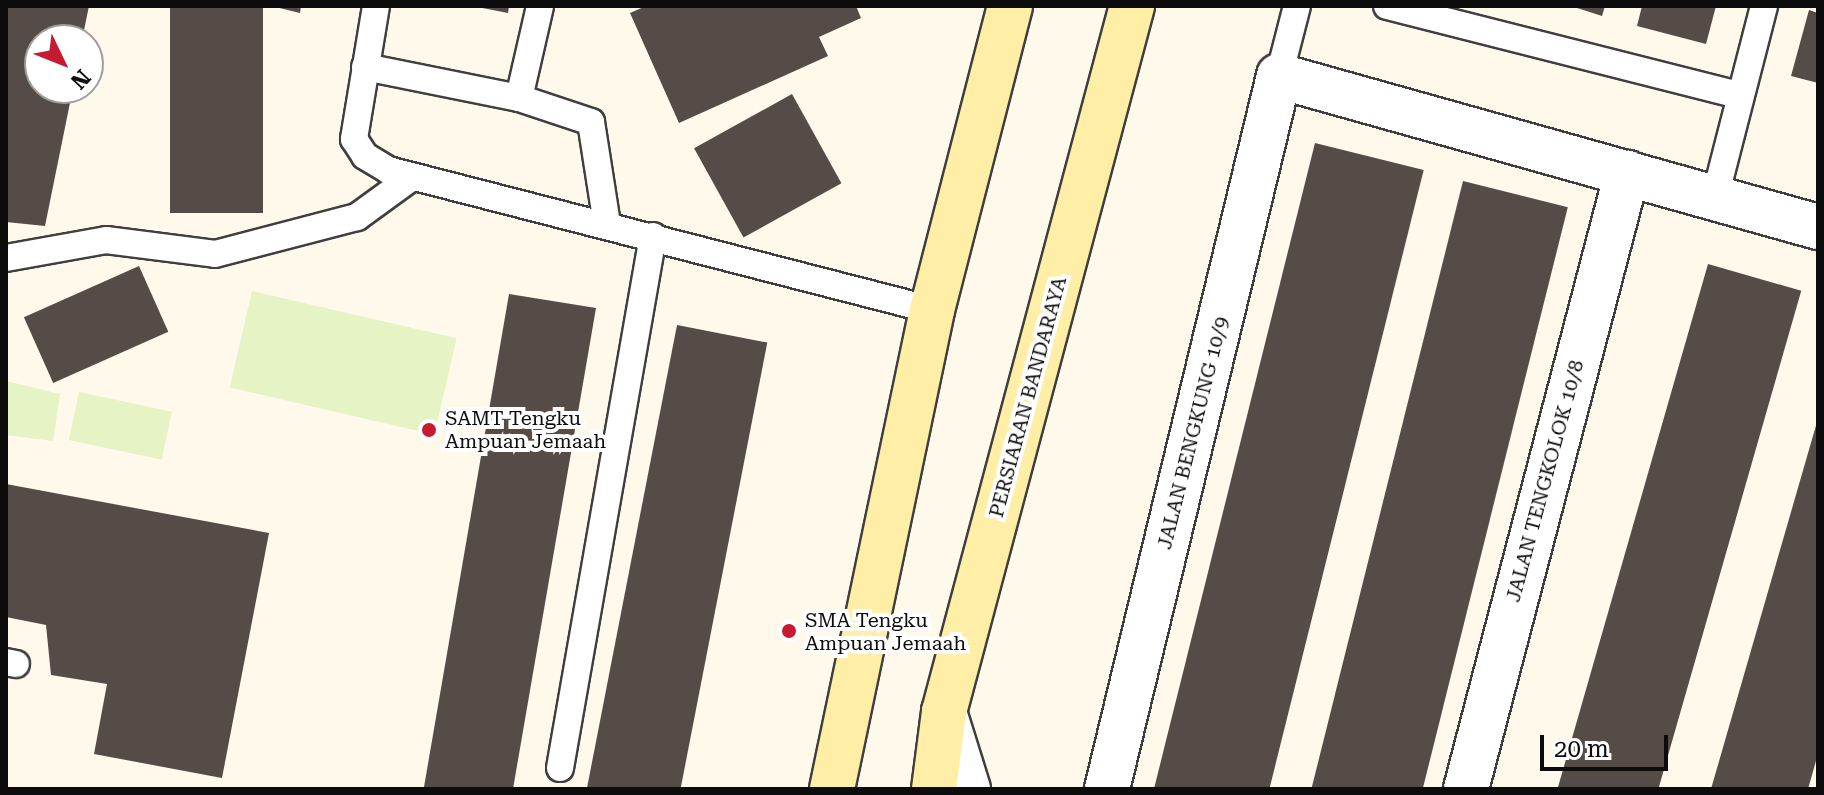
<!DOCTYPE html>
<html>
<head>
<meta charset="utf-8">
<style>
  body { margin:0 }
  #map { position:relative; width:1824px; height:795px; overflow:hidden; background:#fff9eb; font-family:"Roboto Serif",serif }
  div>[style] { position:absolute }
  .pitch>* { inset:0; background:#e6f3c4; transform-origin:0 0 }
  .building>* { inset:0; background:#554c48; transform-origin:0 0 }
  .roads { filter:drop-shadow(2px 0 #3f3f3f) drop-shadow(-2px 0 #3f3f3f) drop-shadow(0 2px #3f3f3f) drop-shadow(0 -2px #3f3f3f) }
  .service>* { height:26px; margin:-13px; padding:0 13px; transform-origin:13px; border-radius:13px; background:#fff }
  .minor>* { height:44px; margin:-22px; padding:0 22px; transform-origin:22px; border-radius:22px; background:#fff }
  .secondary>* { height:44px; margin:-22px; padding:0 22px; transform-origin:22px; border-radius:22px; background:#ffeea6 }
  .dots>* { width:22px; height:22px; translate:-50% -50%; box-sizing:border-box; border:4px solid #fff; border-radius:50% }
  span { translate:-50% -50%; white-space:nowrap; text-align:center; line-height:1.15; -webkit-text-stroke:8px #fff; paint-order:stroke }
  .street-label { font-size:20px; color:#0c0c0c }
  .poi-label { font-size:20px; color:#0c0c0c }
  .left { translate:0 -50%; text-align:left }
  .frame { position:absolute; inset:0; border:8px solid #0c0c0c; pointer-events:none }
  .north { position:absolute; left:24px; top:24px; width:80px; height:80px; box-sizing:border-box; background:#fff; border:2px solid #9e9e9e; border-radius:50%; rotate:133deg; font-size:22px; font-weight:700; line-height:32px; text-align:center; color:#0c0c0c }
  .north::after { content:''; display:block; margin:auto; width:28px; height:36px; background:#c61a30; clip-path:polygon(50% 0,100% 100%,50% 72%,0 100%) }
  .scale { position:absolute; left:1540px; top:735px; width:128px; height:36px; box-sizing:border-box; border:4px solid #0c0c0c; border-top:0; padding-left:10px; font-size:24px; line-height:28px; white-space:nowrap; color:#0c0c0c; -webkit-text-stroke:6px #fff; paint-order:stroke }
</style>
</head>
<body>
<div id="map">
  <div class="pitch">
    <div style="left:252px;top:291px;width:210px;height:99px;rotate:13deg"></div>
    <div style="clip-path:polygon(6px 381px,60px 394px,53px 441px,6px 435px)"></div>
    <div style="left:79px;top:392px;width:95px;height:49px;rotate:12deg"></div>
  </div>
  <div class="building">
    <div style="clip-path:polygon(6px 6px,89px 6px,82px 40px,40px 40px,40px 88px,73px 88px,45px 226px,6px 222px)"></div>
    <div style="left:170px;top:6px;width:93px;height:207px"></div>
    <div style="clip-path:polygon(271px 6px,301px 6px,300px 13px)"></div>
    <div style="clip-path:polygon(472px 6px,509px 6px,508px 13px)"></div>
    <div style="clip-path:polygon(646px 6px,856px 6px,861px 18px,819px 37px,828px 56px,679px 123px,630px 13px)"></div>
    <div style="clip-path:polygon(1571px 6px,1605px 6px,1602px 16px)"></div>
    <div style="clip-path:polygon(1642px 6px,1716px 6px,1706px 44px,1637px 26px)"></div>
    <div style="clip-path:polygon(1809px 10px,1818px 13px,1818px 83px,1791px 76px)"></div>
    <div style="left:792px;top:94px;width:102px;height:112px;rotate:61deg"></div>
    <div style="left:1315px;top:143px;width:112px;height:666px;rotate:14deg"></div>
    <div style="left:1463px;top:181px;width:108px;height:628px;rotate:14deg"></div>
    <div style="left:1708px;top:264px;width:97px;height:547px;rotate:16deg"></div>
    <div style="left:139px;top:266px;width:72px;height:126px;rotate:66deg"></div>
    <div style="clip-path:polygon(509px 294px,596px 308px,513px 789px,436px 789px,424px 787px)"></div>
    <div style="left:677px;top:325px;width:92px;height:472px;rotate:11deg"></div>
    <div style="clip-path:polygon(1817px 422px,1818px 754px,1808px 789px,1711px 789px)"></div>
    <div style="clip-path:polygon(6px 484px,269px 533px,222px 778px,94px 754px,107px 684px,51px 675px,46px 625px,6px 617px)"></div>
  </div>
  <div class="roads">
    <div class="service">
      <div style="left:376px;top:6px;width:135px;rotate:99.4deg"></div>
      <div style="left:354px;top:139px;width:20px;rotate:57deg"></div>
      <div style="left:365px;top:156px;width:27px;rotate:31deg"></div>
      <div style="left:388px;top:170px;width:562px;rotate:14.43deg"></div>
      <div style="left:1387px;top:6px;width:364px;rotate:14.2deg"></div>
      <div style="left:365px;top:67px;width:157px;rotate:11.4deg"></div>
      <div style="left:519px;top:98px;width:76px;rotate:18.4deg"></div>
      <div style="left:591px;top:122px;width:103px;rotate:81.1deg"></div>
      <div style="left:1279px;top:76px;width:72px;rotate:-75.6deg"></div>
      <div style="left:519px;top:98px;width:94px;rotate:-77.1deg"></div>
      <div style="left:1715px;top:197px;width:197px;rotate:-75.6deg"></div>
      <div style="left:6px;top:258px;width:102px;rotate:-10.2deg"></div>
      <div style="left:106px;top:240px;width:110px;rotate:7.3deg"></div>
      <div style="left:215px;top:254px;width:147px;rotate:-14.6deg"></div>
      <div style="left:357px;top:217px;width:68px;rotate:-36deg"></div>
      <div style="left:6px;top:662px;width:10px;rotate:11deg"></div>
      <div style="left:560px;top:768px;width:540px;rotate:-80.08deg"></div>
    </div>
    <div class="minor">
      <div style="left:944px;top:712px;width:81px;rotate:72.7deg"></div>
      <div style="left:1107px;top:789px;width:733px;rotate:-76.44deg"></div>
      <div style="left:1279px;top:76px;width:560px;rotate:15.65deg"></div>
      <div style="left:1466px;top:789px;width:637px;rotate:-75.35deg"></div>
    </div>
    <div class="secondary">
      <div style="left:832px;top:789px;width:489px;rotate:-78.2deg"></div>
      <div style="left:932px;top:310px;width:314px;rotate:-75.6deg"></div>
      <div style="left:934px;top:789px;width:78px;rotate:-82.6deg"></div>
      <div style="left:944px;top:712px;width:731px;rotate:-75.09deg"></div>
    </div>
  </div>
  <div class="dots">
    <div style="left:429px;top:430px;background:#c61a30"></div>
    <div style="left:789px;top:631px;background:#c61a30"></div>
  </div>
  <div class="street-label">
    <span style="left:1028px;top:397px;rotate:-75deg">PERSIARAN BANDARAYA</span>
    <span style="left:1193px;top:433px;rotate:-76deg">JALAN BENGKUNG 10/9</span>
    <span style="left:1545px;top:481px;rotate:-75deg">JALAN TENGKOLOK 10/8</span>
  </div>
  <div class="poi-label">
    <span class="left" style="left:445px;top:430px">SAMT Tengku<br>Ampuan Jemaah</span>
    <span class="left" style="left:805px;top:632px">SMA Tengku<br>Ampuan Jemaah</span>
  </div>
  <div class="frame"></div>
  <div class="north">N</div>
  <div class="scale">20 m</div>
</div>
</body>
</html>
